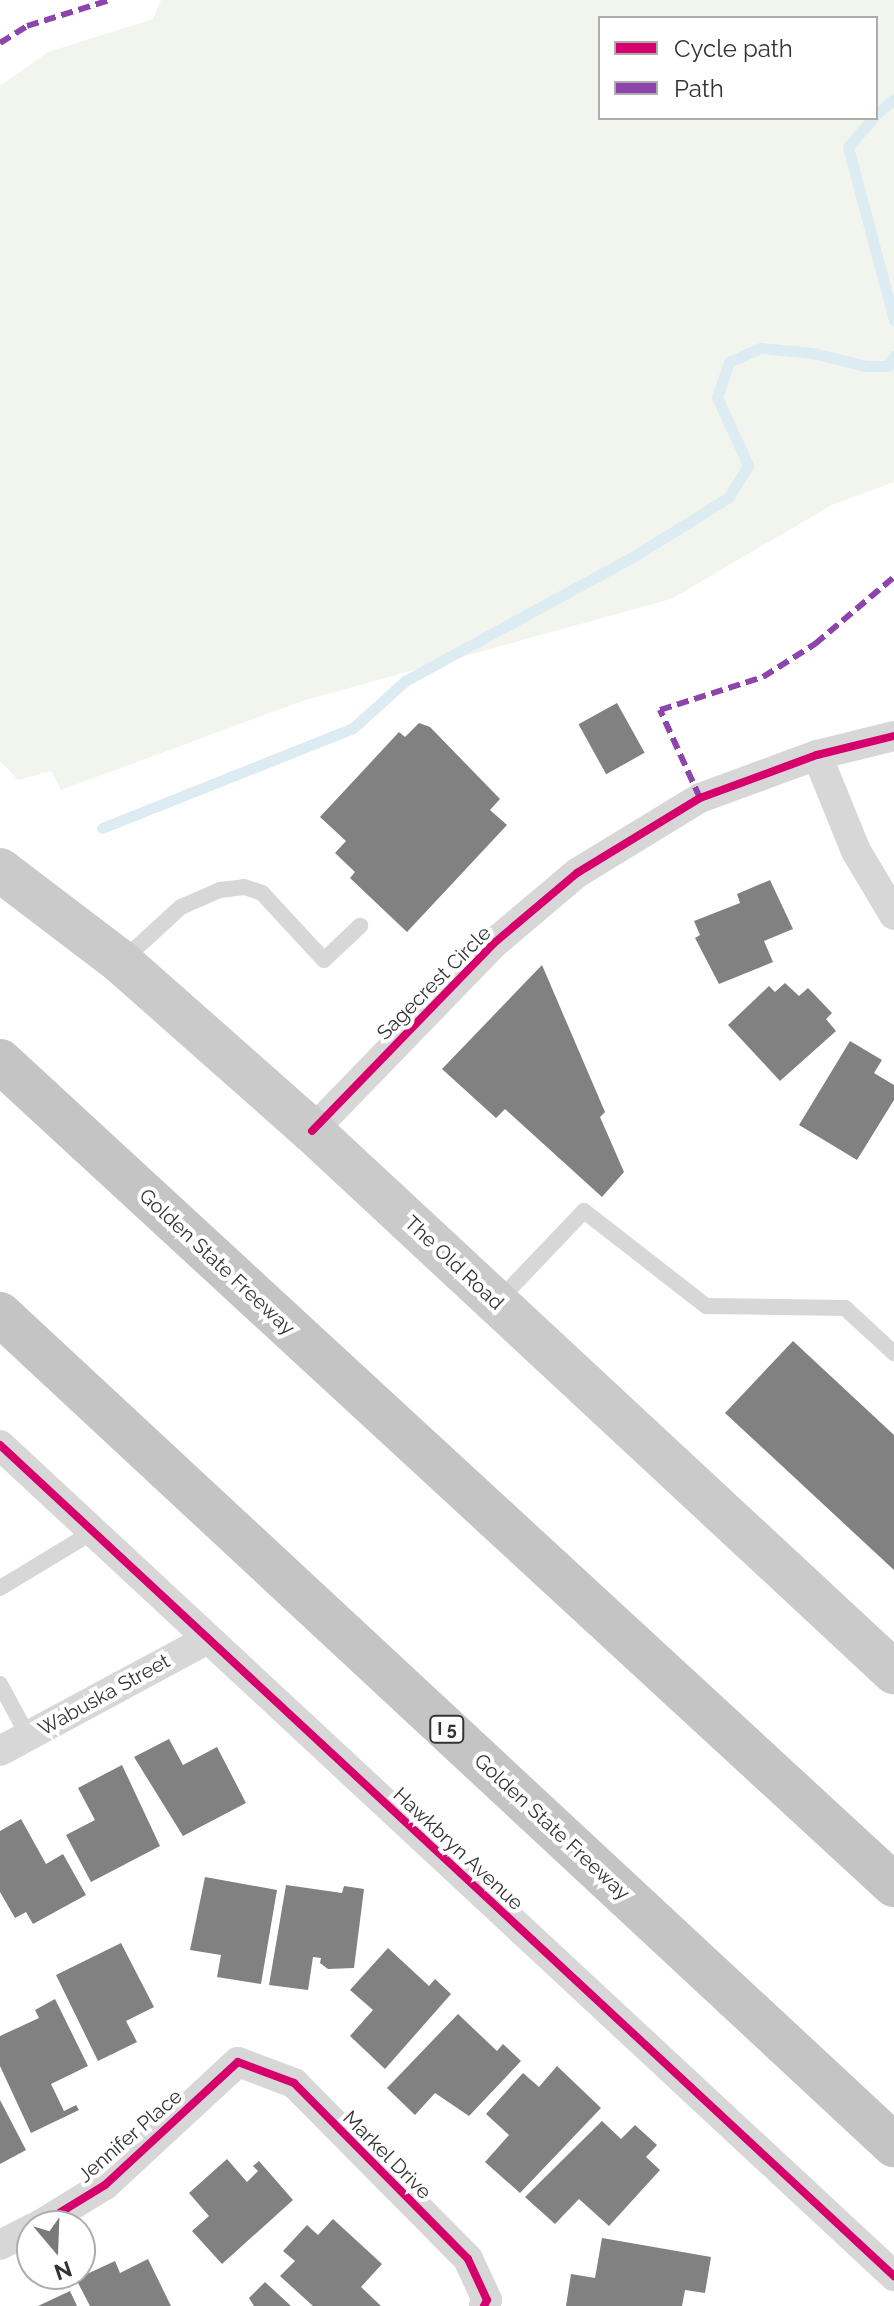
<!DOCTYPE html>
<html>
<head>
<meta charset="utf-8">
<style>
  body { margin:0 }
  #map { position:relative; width:894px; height:2306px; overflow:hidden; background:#fff; font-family:Raleway,sans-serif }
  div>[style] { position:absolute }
  .green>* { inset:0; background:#f1f5ed }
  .stream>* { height:11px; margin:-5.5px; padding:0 5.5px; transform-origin:5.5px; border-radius:5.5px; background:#ddebf3 }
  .building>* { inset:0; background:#818181; transform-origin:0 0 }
  .lane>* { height:16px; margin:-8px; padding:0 8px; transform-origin:8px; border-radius:8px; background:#d7d7d7 }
  .street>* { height:30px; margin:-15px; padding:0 15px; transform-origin:15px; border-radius:15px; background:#d7d7d7 }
  .primary>* { height:44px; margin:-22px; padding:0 22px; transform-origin:22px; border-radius:22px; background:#cacaca }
  .highway>* { height:44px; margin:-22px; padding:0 22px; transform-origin:22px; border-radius:22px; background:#c4c4c4 }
  .quiet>* { height:6px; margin-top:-3px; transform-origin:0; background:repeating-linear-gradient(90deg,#8e44ad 0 12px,transparent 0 18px) }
  .cycleway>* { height:8px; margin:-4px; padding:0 4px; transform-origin:4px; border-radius:4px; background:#d6006c }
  span { translate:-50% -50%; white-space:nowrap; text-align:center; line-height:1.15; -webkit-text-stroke:8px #fff; paint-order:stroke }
  .shield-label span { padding:2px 6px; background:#fff; border:2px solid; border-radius:6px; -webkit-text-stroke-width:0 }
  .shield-label { font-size:18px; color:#333; font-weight:700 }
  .street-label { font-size:20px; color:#333 }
  .legend { position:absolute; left:598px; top:16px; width:280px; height:104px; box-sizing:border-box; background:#fff; border:2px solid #adadad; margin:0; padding:10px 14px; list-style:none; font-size:24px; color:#333 }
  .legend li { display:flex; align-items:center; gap:16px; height:40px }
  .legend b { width:40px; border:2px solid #adadad }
  .north { position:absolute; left:16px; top:2210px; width:80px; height:80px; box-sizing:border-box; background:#fff; border:2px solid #adadad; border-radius:50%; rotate:161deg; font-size:22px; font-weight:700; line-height:32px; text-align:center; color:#333 }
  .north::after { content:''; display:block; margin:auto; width:28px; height:36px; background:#7a7a7a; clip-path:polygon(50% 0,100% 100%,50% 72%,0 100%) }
</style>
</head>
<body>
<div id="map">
  <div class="green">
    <div style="clip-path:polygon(evenodd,161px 0,894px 0,894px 482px,832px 505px,671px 599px,302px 701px,61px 790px,51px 771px,18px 780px,0 761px,0 86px,48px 52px,153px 19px,161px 0,876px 18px,876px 118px,600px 118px,600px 18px,876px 18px)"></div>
  </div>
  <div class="stream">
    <div style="left:876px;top:114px;width:23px;rotate:-40deg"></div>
    <div style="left:873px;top:118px;width:38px;rotate:131deg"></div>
    <div style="left:848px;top:147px;width:179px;rotate:75.1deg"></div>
    <div style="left:102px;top:828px;width:270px;rotate:-21.7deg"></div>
    <div style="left:353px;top:728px;width:70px;rotate:-42.1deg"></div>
    <div style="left:405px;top:681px;width:263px;rotate:-28.6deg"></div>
    <div style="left:636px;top:555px;width:110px;rotate:-31.9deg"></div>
    <div style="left:729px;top:497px;width:37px;rotate:-59deg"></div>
    <div style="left:748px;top:465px;width:75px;rotate:-114.5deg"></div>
    <div style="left:717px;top:397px;width:37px;rotate:-71deg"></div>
    <div style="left:729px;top:362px;width:35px;rotate:-24deg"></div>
    <div style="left:761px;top:348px;width:52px;rotate:5.5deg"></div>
    <div style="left:813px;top:353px;width:55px;rotate:13.8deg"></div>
    <div style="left:866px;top:366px;width:22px"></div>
    <div style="left:888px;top:366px;width:12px;rotate:-59deg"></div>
  </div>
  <div class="building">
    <div style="left:617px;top:703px;width:57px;height:44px;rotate:61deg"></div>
    <div style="clip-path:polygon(419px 723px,430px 727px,500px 799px,490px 810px,507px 825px,407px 932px,350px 878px,355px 872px,335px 853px,346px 841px,320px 817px,399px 732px,405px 737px)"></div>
    <div style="clip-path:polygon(770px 880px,793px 929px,764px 941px,773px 962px,719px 984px,695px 938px,700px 935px,694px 921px,740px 903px,737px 894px)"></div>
    <div style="clip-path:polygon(542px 965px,605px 1112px,600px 1117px,624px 1172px,602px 1197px,505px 1109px,496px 1118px,442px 1069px)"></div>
    <div style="clip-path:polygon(785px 983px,799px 996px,808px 988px,832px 1013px,826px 1019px,836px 1031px,780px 1081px,728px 1025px,769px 986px,775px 992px)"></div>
    <div style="clip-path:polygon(850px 1041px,882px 1060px,874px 1073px,894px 1085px,894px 1100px,857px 1160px,799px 1125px)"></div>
    <div style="clip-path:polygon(793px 1341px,894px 1435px,894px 1570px,725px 1413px)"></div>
    <div style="clip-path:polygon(169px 1739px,183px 1765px,217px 1747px,246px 1803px,183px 1836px,134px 1757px)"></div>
    <div style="clip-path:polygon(122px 1765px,160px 1846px,91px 1882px,66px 1835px,95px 1820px,78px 1788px)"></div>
    <div style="clip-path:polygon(21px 1819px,46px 1864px,63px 1854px,86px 1895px,33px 1924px,26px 1912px,15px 1918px,0 1892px,0 1831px)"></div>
    <div style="clip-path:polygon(205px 1877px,277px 1890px,261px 1984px,217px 1977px,221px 1955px,190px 1950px)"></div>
    <div style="clip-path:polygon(286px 1885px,342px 1893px,344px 1886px,364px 1889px,354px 1968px,328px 1969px,320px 1963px,321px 1958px,313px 1957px,308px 1990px,269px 1985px)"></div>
    <div style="clip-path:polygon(121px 1943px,154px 2007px,126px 2021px,137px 2042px,98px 2061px,56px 1975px)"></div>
    <div style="clip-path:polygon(388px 1948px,429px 1986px,435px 1979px,451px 1994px,385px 2069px,350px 2036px,373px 2010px,350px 1990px)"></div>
    <div style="clip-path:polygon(55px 1999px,88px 2066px,51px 2084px,64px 2111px,76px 2105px,79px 2110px,31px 2133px,0 2066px,0 2036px,39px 2018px,35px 2010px)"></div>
    <div style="clip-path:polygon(458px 2014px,497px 2051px,503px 2044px,521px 2061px,469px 2116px,435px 2093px,415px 2115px,387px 2088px)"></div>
    <div style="clip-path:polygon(557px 2066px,601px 2108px,520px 2193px,485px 2162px,509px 2135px,486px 2114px,523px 2073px,539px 2087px)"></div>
    <div style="clip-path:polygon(0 2100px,26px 2150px,0 2164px)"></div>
    <div style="clip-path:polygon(602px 2121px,621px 2139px,635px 2125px,657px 2145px,646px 2157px,660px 2170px,609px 2226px,579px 2199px,555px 2224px,525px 2197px)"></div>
    <div style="clip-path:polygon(227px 2159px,247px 2182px,258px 2171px,253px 2166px,259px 2161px,293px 2200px,222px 2264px,192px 2231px,209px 2216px,189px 2193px)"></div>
    <div style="clip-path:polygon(333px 2219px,382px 2264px,361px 2287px,381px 2306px,313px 2306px,280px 2276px,295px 2261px,283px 2251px,307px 2225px,318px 2235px)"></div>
    <div style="clip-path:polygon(602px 2238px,711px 2257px,705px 2293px,685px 2290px,682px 2306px,566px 2306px,571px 2274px,595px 2278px)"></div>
    <div style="clip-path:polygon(148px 2259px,171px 2306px,90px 2306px,76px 2279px,115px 2261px,120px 2273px)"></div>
    <div style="clip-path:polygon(265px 2282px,291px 2306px,254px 2306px,249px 2298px)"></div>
    <div style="clip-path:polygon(70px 2291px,77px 2306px,38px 2306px)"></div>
  </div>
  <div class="lane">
    <div style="left:122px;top:961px;width:80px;rotate:-42.5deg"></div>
    <div style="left:181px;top:907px;width:43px;rotate:-23.6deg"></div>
    <div style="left:220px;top:890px;width:24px;rotate:-7deg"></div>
    <div style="left:244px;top:887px;width:19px;rotate:18deg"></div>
    <div style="left:262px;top:893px;width:91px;rotate:47.2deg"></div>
    <div style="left:324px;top:960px;width:50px;rotate:-43.4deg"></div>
    <div style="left:499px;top:1300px;width:123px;rotate:-46.3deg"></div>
    <div style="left:584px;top:1211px;width:155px;rotate:37.9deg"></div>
    <div style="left:706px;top:1306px;width:139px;rotate:0.8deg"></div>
    <div style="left:845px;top:1308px;width:67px;rotate:42.6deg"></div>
    <div style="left:0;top:1588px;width:109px;rotate:-31.1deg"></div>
    <div style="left:0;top:1684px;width:59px;rotate:61.7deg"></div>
  </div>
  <div class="street">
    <div style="left:817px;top:755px;width:104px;rotate:67.9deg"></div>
    <div style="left:856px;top:851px;width:74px;rotate:59.3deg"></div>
    <div style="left:312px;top:1131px;width:260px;rotate:-45.9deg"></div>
    <div style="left:493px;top:944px;width:110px;rotate:-40.2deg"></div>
    <div style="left:577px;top:873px;width:144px;rotate:-31.4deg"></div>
    <div style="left:700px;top:798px;width:125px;rotate:-20.2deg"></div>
    <div style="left:817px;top:755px;width:79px;rotate:-13.9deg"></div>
    <div style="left:0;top:1445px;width:1221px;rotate:42.91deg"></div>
    <div style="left:0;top:1751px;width:236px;rotate:-28.3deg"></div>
    <div style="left:38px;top:2226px;width:79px;rotate:-31.5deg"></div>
    <div style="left:105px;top:2185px;width:181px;rotate:-42.8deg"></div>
    <div style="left:238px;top:2062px;width:60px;rotate:20.6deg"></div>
    <div style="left:294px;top:2083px;width:247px;rotate:45.3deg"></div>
    <div style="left:468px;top:2259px;width:45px;rotate:65.1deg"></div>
    <div style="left:487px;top:2300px;width:7px;rotate:117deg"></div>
    <div style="left:0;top:2245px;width:36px;rotate:-27deg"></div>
  </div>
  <div class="primary">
    <div style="left:0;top:870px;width:152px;rotate:37.2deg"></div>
    <div style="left:121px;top:962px;width:255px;rotate:41.5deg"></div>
    <div style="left:312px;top:1131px;width:795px;rotate:42.91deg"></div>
  </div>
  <div class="highway">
    <div style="left:0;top:1061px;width:1216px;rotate:42.67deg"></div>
    <div style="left:0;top:1314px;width:1221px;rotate:42.91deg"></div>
  </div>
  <div class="quiet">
    <div style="left:0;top:43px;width:32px;rotate:-32deg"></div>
    <div style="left:27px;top:26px;width:87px;rotate:-17.4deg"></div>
    <div style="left:700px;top:798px;width:97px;rotate:-114.4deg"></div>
    <div style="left:660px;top:710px;width:108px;rotate:-17.8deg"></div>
    <div style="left:763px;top:677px;width:62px;rotate:-32.4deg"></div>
    <div style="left:815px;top:644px;width:104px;rotate:-40.3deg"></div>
  </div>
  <div class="cycleway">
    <div style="left:312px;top:1131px;width:260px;rotate:-45.9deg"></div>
    <div style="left:493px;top:944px;width:110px;rotate:-40.2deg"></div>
    <div style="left:577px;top:873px;width:144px;rotate:-31.4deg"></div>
    <div style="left:700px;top:798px;width:125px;rotate:-20.2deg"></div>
    <div style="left:817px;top:755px;width:79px;rotate:-13.9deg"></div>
    <div style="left:0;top:1445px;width:1221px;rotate:42.91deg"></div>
    <div style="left:38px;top:2226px;width:79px;rotate:-31.5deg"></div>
    <div style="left:105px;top:2185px;width:181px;rotate:-42.8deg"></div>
    <div style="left:238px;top:2062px;width:60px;rotate:20.6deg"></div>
    <div style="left:294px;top:2083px;width:247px;rotate:45.3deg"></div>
    <div style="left:468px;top:2259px;width:45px;rotate:65.1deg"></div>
    <div style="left:487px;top:2300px;width:7px;rotate:117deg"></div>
  </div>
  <div class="shield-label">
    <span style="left:447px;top:1729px">I 5</span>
  </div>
  <div class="street-label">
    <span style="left:434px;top:983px;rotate:-45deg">Sagecrest Circle</span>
    <span style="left:217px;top:1262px;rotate:43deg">Golden State Freeway</span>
    <span style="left:454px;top:1263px;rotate:43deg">The Old Road</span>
    <span style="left:104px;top:1695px;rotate:-29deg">Wabuska Street</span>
    <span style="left:552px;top:1827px;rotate:43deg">Golden State Freeway</span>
    <span style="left:458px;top:1849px;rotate:43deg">Hawkbryn Avenue</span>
    <span style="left:130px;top:2136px;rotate:-41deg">Jennifer Place</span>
    <span style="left:387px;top:2155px;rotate:45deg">Markel Drive</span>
  </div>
  <ul class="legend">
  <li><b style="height:10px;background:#d6006c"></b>Cycle path</li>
  <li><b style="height:10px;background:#8e44ad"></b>Path</li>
  </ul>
  <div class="north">N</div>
</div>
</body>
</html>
